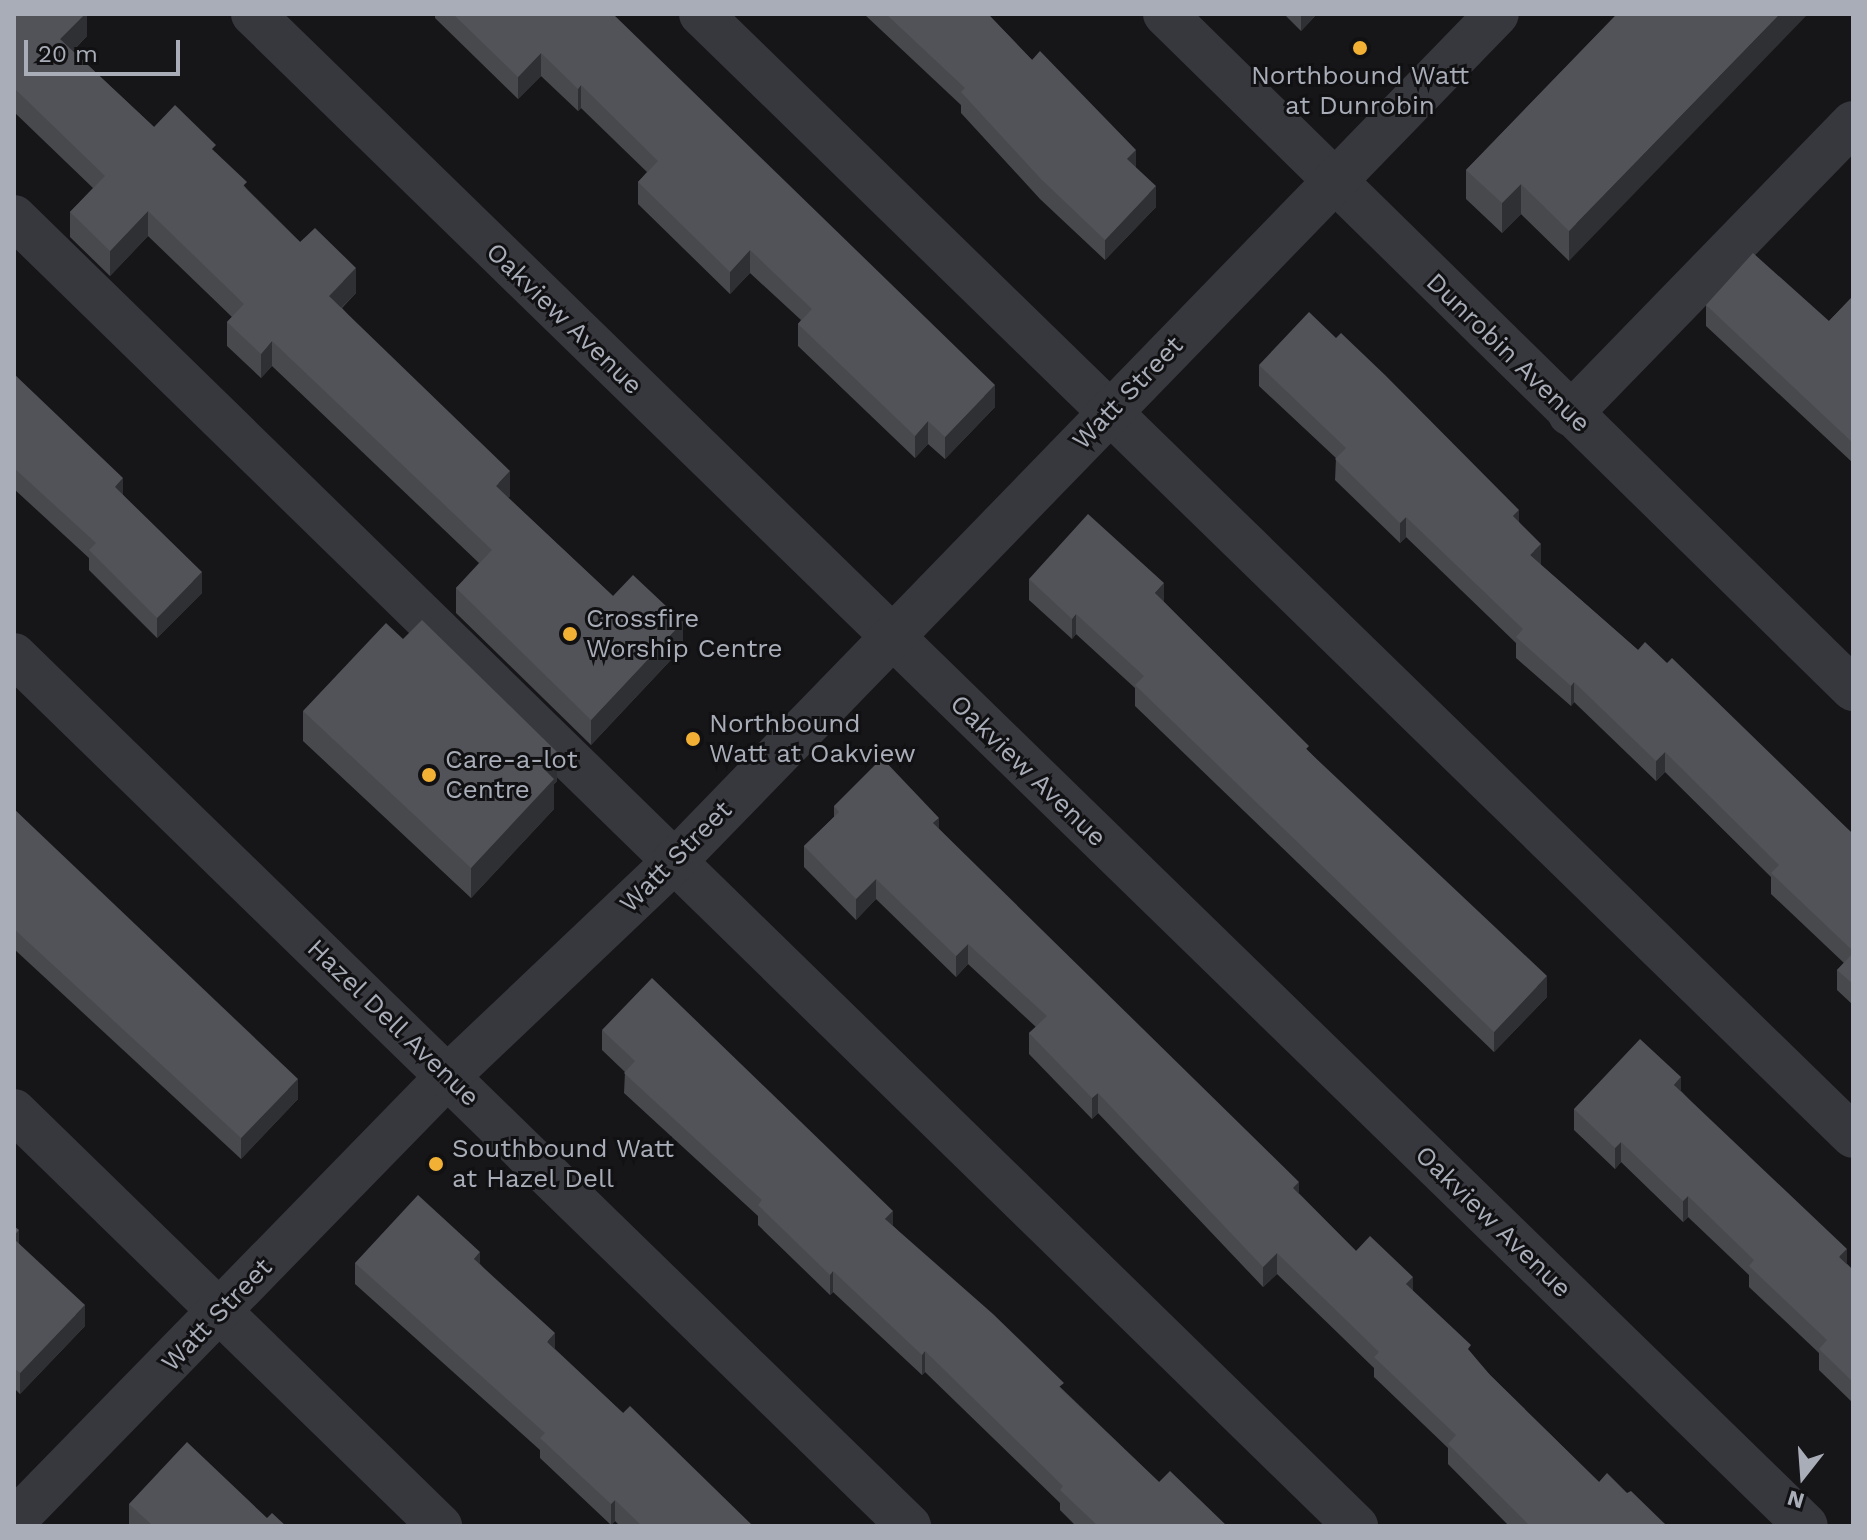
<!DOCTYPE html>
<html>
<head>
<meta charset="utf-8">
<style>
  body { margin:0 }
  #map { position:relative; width:1867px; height:1540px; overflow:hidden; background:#161618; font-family:"Work Sans",sans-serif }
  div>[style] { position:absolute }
  .minor>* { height:44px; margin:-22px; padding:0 22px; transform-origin:22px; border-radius:22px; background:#37383d }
  .wall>* { inset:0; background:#47494d }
  .shaded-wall>* { inset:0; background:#2f3033 }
  .building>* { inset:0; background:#525359 }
  .dots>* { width:22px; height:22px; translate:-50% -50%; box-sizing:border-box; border:4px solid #111113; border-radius:50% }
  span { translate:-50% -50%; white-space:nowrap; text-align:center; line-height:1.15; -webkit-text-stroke:6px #111113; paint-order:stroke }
  .poi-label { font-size:26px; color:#a8adb8 }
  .left { translate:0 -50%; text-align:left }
  .street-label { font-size:26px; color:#a8adb8 }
  .frame { position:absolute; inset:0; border:16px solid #a8adb8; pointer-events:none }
  .north { position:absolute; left:1763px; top:1436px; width:80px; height:80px; -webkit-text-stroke:6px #111113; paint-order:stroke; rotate:197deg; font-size:22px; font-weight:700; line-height:32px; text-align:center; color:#a8adb8 }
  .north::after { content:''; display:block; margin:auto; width:28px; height:36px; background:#a8adb8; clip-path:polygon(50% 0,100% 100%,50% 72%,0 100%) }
  .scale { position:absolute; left:24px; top:40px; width:156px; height:36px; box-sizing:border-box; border:4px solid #a8adb8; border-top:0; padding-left:10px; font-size:24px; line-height:28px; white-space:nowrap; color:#a8adb8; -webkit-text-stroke:6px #111113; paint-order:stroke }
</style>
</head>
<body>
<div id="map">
  <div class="minor">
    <div style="left:253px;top:14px;width:2167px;rotate:44.23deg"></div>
    <div style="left:701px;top:14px;width:1608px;rotate:44.24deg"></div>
    <div style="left:1165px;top:14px;width:964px;rotate:44.45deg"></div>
    <div style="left:14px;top:217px;width:1875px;rotate:44.29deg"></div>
    <div style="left:1570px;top:414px;width:406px;rotate:-45.8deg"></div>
    <div style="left:14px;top:655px;width:1249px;rotate:44.22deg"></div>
    <div style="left:14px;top:1111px;width:595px;rotate:44.25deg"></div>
    <div style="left:14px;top:1521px;width:620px;rotate:-45.72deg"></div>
    <div style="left:447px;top:1077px;width:314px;rotate:-43.5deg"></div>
    <div style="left:675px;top:861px;width:1180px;rotate:-45.86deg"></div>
  </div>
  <div class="wall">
    <div style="clip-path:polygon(14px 14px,87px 14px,87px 36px,73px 51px,154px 127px,216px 153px,247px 189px,300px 242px,356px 293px,342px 308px,510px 496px,508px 498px,613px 596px,683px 647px,591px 745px,456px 613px,456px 588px,479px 563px,272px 366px,261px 378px,227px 346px,227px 322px,232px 317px,148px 236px,110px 276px,70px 237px,70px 212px,93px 188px,14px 112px)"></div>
    <div style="clip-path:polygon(435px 14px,606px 14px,995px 407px,945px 459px,928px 444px,915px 458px,798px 346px,798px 324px,801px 320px,750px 273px,730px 294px,638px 204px,638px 182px,647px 172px,581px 108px,578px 111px,541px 76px,518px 99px,435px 18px)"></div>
    <div style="clip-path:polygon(864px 14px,988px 14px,1136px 168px,1156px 207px,1105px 260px,1040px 199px,961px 113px,961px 105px)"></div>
    <div style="clip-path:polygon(1284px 14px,1317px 14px,1301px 31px)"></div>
    <div style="clip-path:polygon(1617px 14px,1569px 261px,1521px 214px,1502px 233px,1466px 199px,1466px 170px)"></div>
    <div style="clip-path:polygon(1853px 296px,1853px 463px,1706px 326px,1706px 305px,1829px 321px)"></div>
    <div style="clip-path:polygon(1259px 365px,1519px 522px,1541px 565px,1638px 650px,1667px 663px,1853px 834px,1853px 1005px,1837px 990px,1837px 970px,1844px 963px,1771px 894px,1771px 877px,1665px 772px,1656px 781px,1574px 702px,1571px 706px,1516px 658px,1516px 643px,1406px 537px,1400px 543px,1335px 480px,1336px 458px,1259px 386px)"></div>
    <div style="clip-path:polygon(14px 374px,123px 495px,202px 593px,157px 638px,89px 570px,89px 558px,14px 489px)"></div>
    <div style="clip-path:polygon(1029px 579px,1164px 602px,1547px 997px,1494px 1052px,1135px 706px,1135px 688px,1076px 634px,1072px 639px,1029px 600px)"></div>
    <div style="clip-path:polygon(303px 711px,557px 781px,554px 784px,554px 809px,471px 898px,303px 741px)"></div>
    <div style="clip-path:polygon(834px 806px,939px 829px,1356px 1251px,1413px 1291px,1490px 1375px,1599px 1482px,1627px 1493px,1667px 1526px,1509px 1526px,1448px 1464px,1448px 1448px,1374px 1377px,1374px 1368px,1277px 1274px,1263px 1287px,1098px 1113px,1092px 1119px,1029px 1054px,1029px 1033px,1036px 1027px,968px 964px,956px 977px,876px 899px,856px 920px,804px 867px,804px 846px,834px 817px)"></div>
    <div style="clip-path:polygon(14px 809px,298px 1099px,241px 1159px,14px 949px)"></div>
    <div style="clip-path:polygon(602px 1030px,893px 1226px,1159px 1482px,1227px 1526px,1076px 1526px,1060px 1510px,1060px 1503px,925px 1372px,922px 1375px,833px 1292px,830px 1295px,758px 1225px,758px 1216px,624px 1093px,625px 1072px,602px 1050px)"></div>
    <div style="clip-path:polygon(1681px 1091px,1853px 1270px,1853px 1403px,1819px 1370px,1819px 1353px,1749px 1287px,1749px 1275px,1688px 1217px,1683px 1222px,1621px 1162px,1615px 1169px,1574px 1130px,1574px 1109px)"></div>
    <div style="clip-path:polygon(14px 1226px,19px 1244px,85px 1326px,20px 1394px,14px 1388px)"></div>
    <div style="clip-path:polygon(355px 1263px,480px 1264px,555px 1349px,623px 1413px,753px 1526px,620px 1526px,615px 1521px,611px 1525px,540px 1458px,540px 1450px,355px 1284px)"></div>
    <div style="clip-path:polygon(129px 1504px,267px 1518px,286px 1526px,131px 1526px,129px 1525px)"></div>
  </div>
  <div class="shaded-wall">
    <div style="clip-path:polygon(85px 14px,87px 14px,87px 36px,60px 64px,60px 39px)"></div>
    <div style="clip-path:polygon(1301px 14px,1317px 14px,1301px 31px)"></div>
    <div style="clip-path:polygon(1780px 14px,1808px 14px,1569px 261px,1569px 231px)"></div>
    <div style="clip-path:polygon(541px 53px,541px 76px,518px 99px,518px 77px)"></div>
    <div style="clip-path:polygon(581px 85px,581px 108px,578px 111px,578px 89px)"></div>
    <div style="clip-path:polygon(1136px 150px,1136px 170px,1127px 159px)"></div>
    <div style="clip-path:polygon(1521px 184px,1521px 214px,1502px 233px,1502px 203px)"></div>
    <div style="clip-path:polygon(1156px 186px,1156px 207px,1105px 260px,1105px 240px)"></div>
    <div style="clip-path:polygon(148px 211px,148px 236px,110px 276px,110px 251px)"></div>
    <div style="clip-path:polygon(750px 250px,750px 273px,730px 294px,730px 272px)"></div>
    <div style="clip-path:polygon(356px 268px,356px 293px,329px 320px,329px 296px)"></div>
    <div style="clip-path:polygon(272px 341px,272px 366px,261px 378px,261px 354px)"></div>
    <div style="clip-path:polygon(995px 385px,995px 407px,945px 459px,945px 437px)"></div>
    <div style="clip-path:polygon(928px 421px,928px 444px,915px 458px,915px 436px)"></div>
    <div style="clip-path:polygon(510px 471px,510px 496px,496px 511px,496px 486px)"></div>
    <div style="clip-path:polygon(123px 478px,123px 499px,115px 487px)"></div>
    <div style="clip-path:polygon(1519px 510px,1519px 531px,1513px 516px)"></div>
    <div style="clip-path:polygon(1406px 517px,1406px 537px,1400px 543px,1400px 523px)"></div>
    <div style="clip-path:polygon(1541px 544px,1541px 565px,1530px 555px)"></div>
    <div style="clip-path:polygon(202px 572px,202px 593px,157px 638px,157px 618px)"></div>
    <div style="clip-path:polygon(1164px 583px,1164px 604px,1155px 593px)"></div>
    <div style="clip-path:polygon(1076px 614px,1076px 634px,1072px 639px,1072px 619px)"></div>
    <div style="clip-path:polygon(683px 622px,683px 647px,591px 745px,591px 720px)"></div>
    <div style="clip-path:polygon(1574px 682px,1574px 702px,1571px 706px,1571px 686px)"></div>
    <div style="clip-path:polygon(557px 752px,557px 781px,554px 784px,554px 809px,471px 898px,471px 868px,542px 767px)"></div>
    <div style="clip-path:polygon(1665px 752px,1665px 772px,1656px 781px,1656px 761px)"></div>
    <div style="clip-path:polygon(939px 818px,939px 838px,933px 823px)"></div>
    <div style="clip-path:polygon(876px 879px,876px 899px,856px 920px,856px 899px)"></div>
    <div style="clip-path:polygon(968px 944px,968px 964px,956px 977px,956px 956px)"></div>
    <div style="clip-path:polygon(1547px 976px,1547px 997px,1494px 1052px,1494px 1032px)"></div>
    <div style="clip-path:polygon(1681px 1077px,1681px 1098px,1674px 1085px)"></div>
    <div style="clip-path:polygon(298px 1079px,298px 1099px,241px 1159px,241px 1138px)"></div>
    <div style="clip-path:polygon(1098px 1093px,1098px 1113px,1092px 1119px,1092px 1098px)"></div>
    <div style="clip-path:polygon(1621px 1142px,1621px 1162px,1615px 1169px,1615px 1148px)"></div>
    <div style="clip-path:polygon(1299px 1182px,1299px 1203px,1293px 1188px)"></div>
    <div style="clip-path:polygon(1688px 1196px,1688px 1217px,1683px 1222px,1683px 1201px)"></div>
    <div style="clip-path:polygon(893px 1211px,893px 1231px,885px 1219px)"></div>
    <div style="clip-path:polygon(19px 1230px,19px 1251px,14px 1257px,14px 1236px)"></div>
    <div style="clip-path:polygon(1847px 1249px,1847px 1269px,1839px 1257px)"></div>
    <div style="clip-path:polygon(480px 1252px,480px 1273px,474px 1259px)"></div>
    <div style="clip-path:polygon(1277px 1253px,1277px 1274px,1263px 1287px,1263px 1267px)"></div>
    <div style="clip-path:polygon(833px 1271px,833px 1292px,830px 1295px,830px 1275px)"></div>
    <div style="clip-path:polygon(1413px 1277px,1413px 1298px,1406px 1284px)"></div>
    <div style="clip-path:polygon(85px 1305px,85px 1326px,20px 1394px,20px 1373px)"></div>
    <div style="clip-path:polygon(555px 1333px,555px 1354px,547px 1342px)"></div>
    <div style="clip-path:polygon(925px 1351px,925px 1372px,922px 1375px,922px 1355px)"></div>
    <div style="clip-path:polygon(615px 1500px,615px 1521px,611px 1525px,611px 1504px)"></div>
  </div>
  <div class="building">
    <div style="clip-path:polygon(14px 14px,85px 14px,60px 39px,154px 127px,175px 105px,216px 145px,212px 149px,247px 182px,243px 186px,300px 242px,315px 228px,356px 268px,329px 296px,510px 471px,496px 486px,613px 596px,633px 575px,683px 622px,591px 720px,456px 588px,492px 550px,272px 341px,261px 354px,227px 322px,244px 304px,148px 211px,110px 251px,70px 212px,105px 176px,14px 88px)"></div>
    <div style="clip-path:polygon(453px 14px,606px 14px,607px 15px,609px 14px,613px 14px,995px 385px,945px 437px,928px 421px,915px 436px,798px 324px,812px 309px,750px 250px,730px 272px,638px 182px,658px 161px,581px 85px,578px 89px,541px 53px,518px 77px)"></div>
    <div style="clip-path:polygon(886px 14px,988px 14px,1032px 60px,1040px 51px,1136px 150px,1127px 159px,1156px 186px,1105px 240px,1040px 178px,961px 92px,965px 88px)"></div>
    <div style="clip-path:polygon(1617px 14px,1780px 14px,1569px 231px,1521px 184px,1502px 203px,1466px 170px)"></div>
    <div style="clip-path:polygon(1753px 253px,1829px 321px,1853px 296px,1853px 443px,1706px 305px)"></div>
    <div style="clip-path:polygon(1309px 312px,1336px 338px,1341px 333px,1385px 375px,1519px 510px,1513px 516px,1541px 544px,1530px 555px,1638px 650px,1645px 642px,1667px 663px,1672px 658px,1853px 834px,1853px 951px,1771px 873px,1779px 865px,1665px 752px,1656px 761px,1574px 682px,1571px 686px,1516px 637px,1523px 629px,1406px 517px,1400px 523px,1335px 459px,1346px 448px,1259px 365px)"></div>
    <div style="clip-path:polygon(14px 374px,123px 478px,115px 487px,202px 572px,157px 618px,89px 550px,96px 543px,14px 468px)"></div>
    <div style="clip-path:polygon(1088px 514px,1164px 583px,1155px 593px,1309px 746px,1306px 749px,1547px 976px,1494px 1032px,1135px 685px,1144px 676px,1076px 614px,1072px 619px,1029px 579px)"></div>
    <div style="clip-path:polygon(422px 620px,557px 752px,542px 767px,554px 779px,471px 868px,303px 711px,386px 623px,403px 639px)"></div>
    <div style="clip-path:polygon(882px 758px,939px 818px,933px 823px,1299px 1182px,1293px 1188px,1356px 1251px,1370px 1236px,1413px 1277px,1406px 1284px,1471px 1345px,1468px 1349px,1490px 1375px,1599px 1482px,1607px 1473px,1627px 1493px,1631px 1491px,1667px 1526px,1530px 1526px,1448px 1444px,1456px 1435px,1374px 1357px,1379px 1352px,1277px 1253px,1263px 1267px,1098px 1093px,1092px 1098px,1029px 1033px,1047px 1016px,968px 944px,956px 956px,876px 879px,856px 899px,804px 846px,839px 812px,834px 806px)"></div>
    <div style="clip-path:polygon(14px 809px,298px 1079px,241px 1138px,14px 929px)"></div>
    <div style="clip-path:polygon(1853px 953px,1853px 984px,1837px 970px)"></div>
    <div style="clip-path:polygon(652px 978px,893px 1211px,885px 1219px,993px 1314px,1064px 1383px,1059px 1387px,1159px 1482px,1170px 1471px,1227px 1526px,1098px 1526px,1060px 1490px,1063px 1486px,925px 1351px,922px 1355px,833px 1271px,830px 1275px,758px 1205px,762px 1200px,624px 1073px,635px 1061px,602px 1030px)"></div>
    <div style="clip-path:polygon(1640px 1039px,1681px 1077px,1674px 1085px,1847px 1249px,1839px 1257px,1853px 1270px,1853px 1382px,1819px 1349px,1827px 1340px,1749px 1266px,1754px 1260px,1688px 1196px,1683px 1201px,1621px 1142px,1615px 1148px,1574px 1109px)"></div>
    <div style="clip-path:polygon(418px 1195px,480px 1252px,474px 1259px,555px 1333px,547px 1342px,623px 1413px,630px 1406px,753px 1526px,642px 1526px,615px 1500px,611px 1504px,540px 1438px,545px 1433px,355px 1263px)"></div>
    <div style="clip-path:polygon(14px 1226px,19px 1230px,14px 1236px)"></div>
    <div style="clip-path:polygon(14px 1239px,85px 1305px,20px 1373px,14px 1368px)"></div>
    <div style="clip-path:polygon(187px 1442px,267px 1518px,272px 1513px,286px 1526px,153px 1526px,129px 1504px)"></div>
  </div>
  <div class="dots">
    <div style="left:1360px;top:48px;background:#f2b134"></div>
    <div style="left:570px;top:634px;background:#f2b134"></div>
    <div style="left:693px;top:739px;background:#f2b134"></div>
    <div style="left:429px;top:775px;background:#f2b134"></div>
    <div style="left:436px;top:1164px;background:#f2b134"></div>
  </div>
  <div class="poi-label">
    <span style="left:1360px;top:91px">Northbound Watt<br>at Dunrobin</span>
    <span class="left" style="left:586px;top:634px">Crossfire<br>Worship Centre</span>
    <span class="left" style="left:709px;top:739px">Northbound<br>Watt at Oakview</span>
    <span class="left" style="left:445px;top:775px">Care-a-lot<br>Centre</span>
    <span class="left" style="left:452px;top:1164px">Southbound Watt<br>at Hazel Dell</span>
  </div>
  <div class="street-label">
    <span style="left:564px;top:319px;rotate:44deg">Oakview Avenue</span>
    <span style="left:1508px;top:353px;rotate:44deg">Dunrobin Avenue</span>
    <span style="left:1128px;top:393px;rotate:-46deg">Watt Street</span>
    <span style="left:1028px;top:771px;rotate:44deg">Oakview Avenue</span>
    <span style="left:676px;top:857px;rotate:-45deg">Watt Street</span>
    <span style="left:393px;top:1023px;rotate:44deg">Hazel Dell Avenue</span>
    <span style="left:1493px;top:1222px;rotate:44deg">Oakview Avenue</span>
    <span style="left:217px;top:1315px;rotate:-46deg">Watt Street</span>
  </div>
  <div class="frame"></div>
  <div class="north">N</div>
  <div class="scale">20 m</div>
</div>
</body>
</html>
